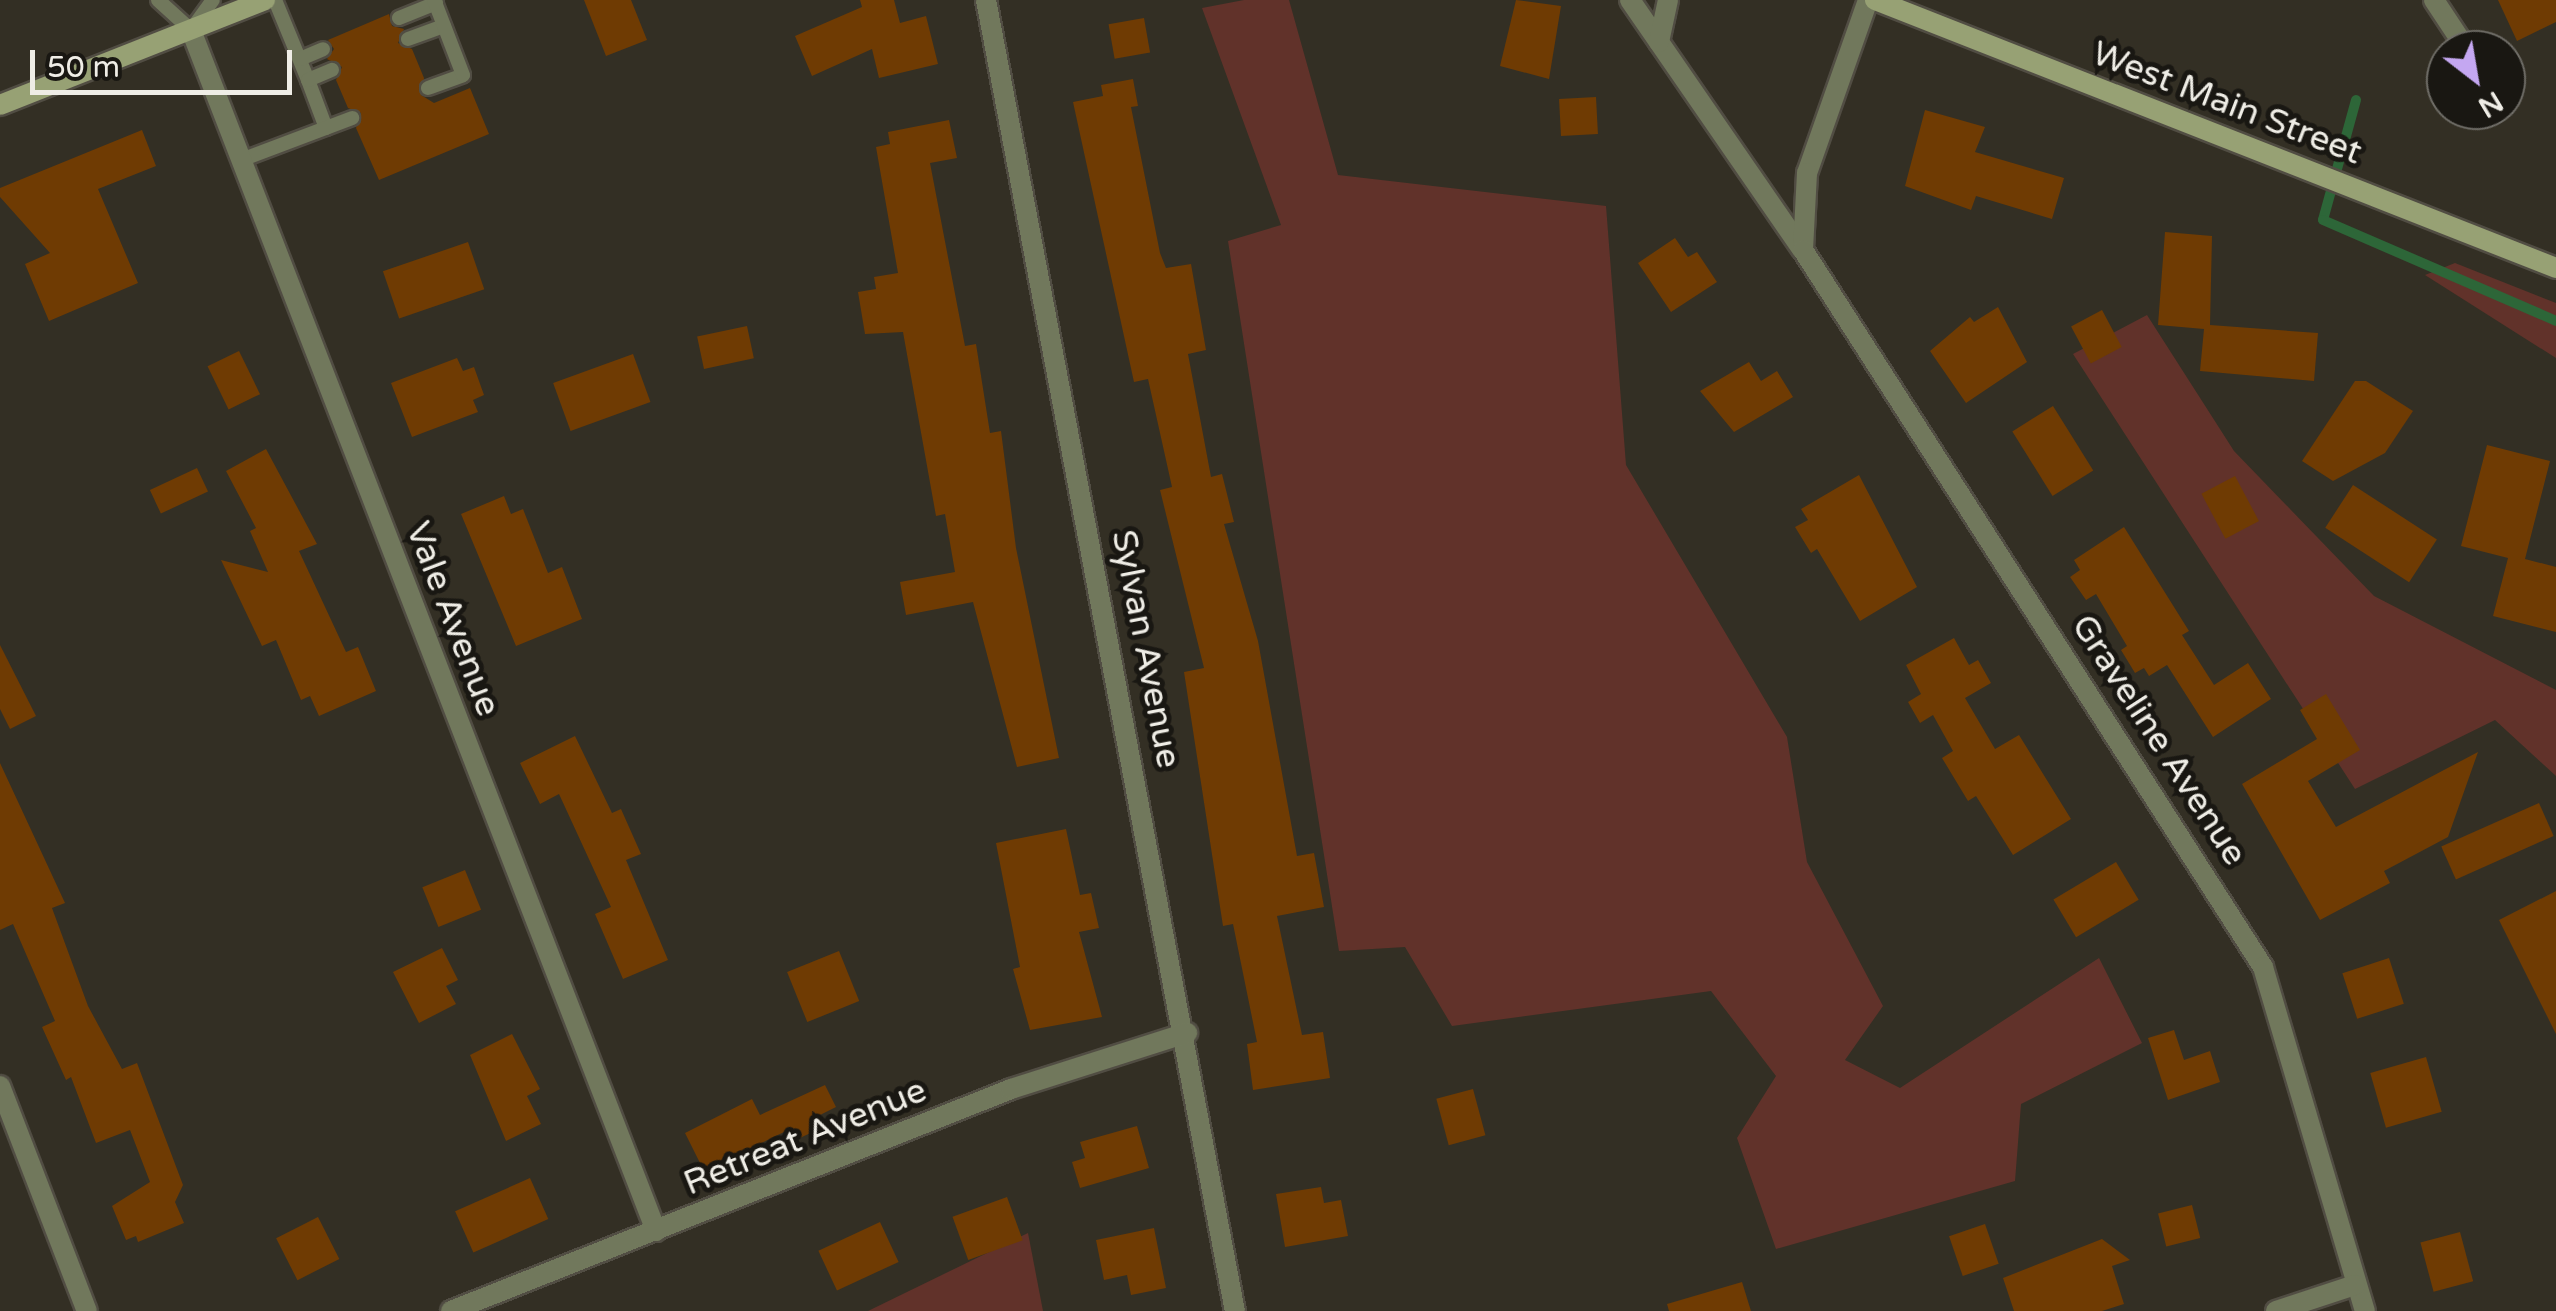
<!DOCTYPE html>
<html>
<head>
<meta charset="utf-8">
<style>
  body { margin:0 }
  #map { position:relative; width:2556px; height:1311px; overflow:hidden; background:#332f24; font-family:"Varela Round",sans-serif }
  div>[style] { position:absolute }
  .green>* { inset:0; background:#61322a }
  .stream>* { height:10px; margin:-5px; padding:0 5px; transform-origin:5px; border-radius:5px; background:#2d6638 }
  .building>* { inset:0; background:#6f3b03; transform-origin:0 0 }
  .roads { filter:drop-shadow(2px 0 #514d43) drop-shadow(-2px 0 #514d43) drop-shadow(0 2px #514d43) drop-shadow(0 -2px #514d43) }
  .service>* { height:14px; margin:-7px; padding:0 7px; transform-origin:7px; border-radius:7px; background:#71785c }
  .minor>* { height:20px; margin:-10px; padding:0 10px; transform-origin:10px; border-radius:10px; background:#71785c }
  .secondary>* { height:20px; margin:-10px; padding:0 10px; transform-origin:10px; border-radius:10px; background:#97a174 }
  span { translate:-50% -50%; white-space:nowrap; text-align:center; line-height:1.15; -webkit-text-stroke:10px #191712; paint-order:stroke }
  .street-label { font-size:35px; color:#efede6 }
  .north { position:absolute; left:2426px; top:30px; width:100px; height:100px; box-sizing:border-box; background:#191712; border:2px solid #6f6d67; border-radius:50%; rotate:149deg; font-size:28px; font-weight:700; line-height:40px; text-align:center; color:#efede6 }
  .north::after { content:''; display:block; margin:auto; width:35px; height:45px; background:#c4a7f1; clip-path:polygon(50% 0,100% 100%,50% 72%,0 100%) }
  .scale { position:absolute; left:30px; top:50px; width:262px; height:45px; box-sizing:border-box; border:5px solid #efede6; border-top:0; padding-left:12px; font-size:30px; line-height:35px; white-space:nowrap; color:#efede6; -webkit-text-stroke:8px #191712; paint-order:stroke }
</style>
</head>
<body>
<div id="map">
  <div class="green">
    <div style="clip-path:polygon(1244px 0,1289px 0,1338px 175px,1606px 206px,1626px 465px,1787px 737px,1807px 862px,1883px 1006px,1845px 1060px,1900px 1088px,2099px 958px,2142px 1043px,2021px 1104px,2015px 1181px,1776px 1249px,1737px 1138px,1776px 1076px,1711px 991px,1452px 1026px,1405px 947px,1339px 951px,1228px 241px,1281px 225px,1202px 8px)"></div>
    <div style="clip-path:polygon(2455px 263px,2556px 303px,2556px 358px,2425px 275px)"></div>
    <div style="clip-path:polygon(2147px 315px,2234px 451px,2374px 596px,2556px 690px,2556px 776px,2495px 720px,2355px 789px,2073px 354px)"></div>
    <div style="clip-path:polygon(1028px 1233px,1043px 1311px,868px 1311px)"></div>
  </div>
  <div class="stream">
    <div style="left:2356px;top:100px;width:124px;rotate:105.4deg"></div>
    <div style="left:2323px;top:220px;width:254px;rotate:23.4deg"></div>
  </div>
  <div class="building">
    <div style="clip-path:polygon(584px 0,631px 0,647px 40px,606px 56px)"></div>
    <div style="clip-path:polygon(860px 0,894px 0,900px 23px,926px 16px,938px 64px,879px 78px,872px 49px,812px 76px,795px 36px,862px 7px)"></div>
    <div style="clip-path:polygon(1516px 0,1561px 6px,1549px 79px,1500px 66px)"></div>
    <div style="clip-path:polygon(2498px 0,2556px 0,2556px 22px,2517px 41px)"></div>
    <div style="clip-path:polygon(389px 14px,392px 26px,404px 29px,398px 43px,412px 49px,424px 78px,421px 95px,434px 103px,470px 88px,489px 134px,379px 180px,356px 128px,361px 113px,348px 108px,336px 80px,342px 67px,327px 59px,334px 49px,328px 40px)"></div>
    <div style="left:1144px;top:18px;width:35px;height:36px;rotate:80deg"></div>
    <div style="clip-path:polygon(1133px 79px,1138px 106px,1131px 107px,1160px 253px,1166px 268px,1191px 264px,1206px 350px,1188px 354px,1211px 477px,1222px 474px,1234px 522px,1224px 524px,1258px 641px,1297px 856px,1314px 853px,1324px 907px,1277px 916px,1302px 1035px,1323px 1032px,1330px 1078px,1253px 1090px,1247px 1044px,1257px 1042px,1233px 924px,1223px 926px,1184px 672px,1204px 668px,1160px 490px,1172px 487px,1148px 379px,1134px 382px,1073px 102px,1103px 96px,1101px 85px)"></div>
    <div style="left:1596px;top:97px;width:37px;height:37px;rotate:87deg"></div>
    <div style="clip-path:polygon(1925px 110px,1985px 127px,1975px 152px,2064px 178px,2052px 219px,1976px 196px,1971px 210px,1905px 186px)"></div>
    <div style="clip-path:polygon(949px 120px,957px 158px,930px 163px,965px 346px,976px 344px,990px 433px,1001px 431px,1016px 548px,1059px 758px,1017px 767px,973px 602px,906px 615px,900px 582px,955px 572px,945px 514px,936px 516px,903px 332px,865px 334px,858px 292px,876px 289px,874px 277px,898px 273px,876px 147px,890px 144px,888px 132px)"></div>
    <div style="clip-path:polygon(142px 130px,156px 166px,98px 189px,138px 283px,49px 321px,25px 264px,50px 253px,0 197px,0 188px)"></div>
    <div style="clip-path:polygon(2165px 232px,2212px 236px,2210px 325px,2318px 333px,2314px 381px,2200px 371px,2204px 329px,2158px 325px)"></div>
    <div style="clip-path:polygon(1675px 238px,1688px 257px,1697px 252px,1717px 282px,1671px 312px,1638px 263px)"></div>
    <div style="left:468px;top:242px;width:50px;height:90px;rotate:71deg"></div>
    <div style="clip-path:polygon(1998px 307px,2027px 362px,1966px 403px,1930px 351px,1970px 317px,1974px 322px)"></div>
    <div style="left:2102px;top:310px;width:42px;height:35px;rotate:62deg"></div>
    <div style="left:747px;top:326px;width:33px;height:51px;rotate:78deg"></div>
    <div style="left:239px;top:351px;width:48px;height:35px;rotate:64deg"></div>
    <div style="left:633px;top:354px;width:51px;height:85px;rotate:70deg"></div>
    <div style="clip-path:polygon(457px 358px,463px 371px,474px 367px,484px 395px,473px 400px,478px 412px,412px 437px,391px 383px)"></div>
    <div style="clip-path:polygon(1749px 362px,1761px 381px,1777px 371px,1793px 397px,1734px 432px,1700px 391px)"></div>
    <div style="clip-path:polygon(2355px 381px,2366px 381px,2413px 411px,2385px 453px,2333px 481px,2302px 461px)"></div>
    <div style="left:2053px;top:406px;width:76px;height:48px;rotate:58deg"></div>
    <div style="clip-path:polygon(2487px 445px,2550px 461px,2525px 559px,2556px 567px,2556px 632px,2493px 616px,2508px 558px,2461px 546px)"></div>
    <div style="clip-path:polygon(266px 449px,317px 544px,299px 551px,346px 652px,358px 647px,376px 691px,319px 716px,310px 696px,301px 700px,276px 640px,262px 646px,221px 560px,268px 572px,250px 531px,256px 528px,226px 471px)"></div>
    <div style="left:197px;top:468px;width:26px;height:52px;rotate:65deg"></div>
    <div style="clip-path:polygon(1859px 475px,1917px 587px,1860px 621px,1817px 549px,1811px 553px,1795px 527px,1808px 520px,1801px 509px)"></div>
    <div style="left:2235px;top:476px;width:51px;height:38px;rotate:62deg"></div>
    <div style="left:2353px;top:485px;width:100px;height:51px;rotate:33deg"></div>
    <div style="clip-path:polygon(504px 496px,511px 514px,523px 509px,548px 573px,562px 567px,582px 619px,516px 646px,461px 514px)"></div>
    <div style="clip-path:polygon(2124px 527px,2189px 631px,2182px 635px,2214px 685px,2248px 663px,2271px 699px,2213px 737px,2167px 665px,2149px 676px,2144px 668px,2135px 673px,2121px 650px,2127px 646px,2096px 594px,2086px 600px,2070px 577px,2080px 570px,2074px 560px)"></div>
    <div style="clip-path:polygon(1954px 638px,1969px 665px,1978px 660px,1991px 683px,1965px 698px,1995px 749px,2019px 735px,2071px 819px,2013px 855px,1976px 796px,1968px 801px,1942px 758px,1953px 751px,1933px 715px,1920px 723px,1908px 702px,1921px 694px,1906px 665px)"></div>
    <div style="clip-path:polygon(0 645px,36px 716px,10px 729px,0 709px)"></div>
    <div style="clip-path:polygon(2326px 694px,2360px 750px,2308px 781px,2336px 827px,2478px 752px,2448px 837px,2384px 871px,2390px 883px,2320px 920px,2242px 784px,2317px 739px,2300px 710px)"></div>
    <div style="clip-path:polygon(575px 736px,612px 813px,621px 809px,641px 854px,626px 860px,668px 960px,623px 979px,595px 914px,611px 907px,559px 794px,540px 804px,520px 763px)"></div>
    <div style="clip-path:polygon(0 763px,65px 903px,52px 908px,88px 1006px,122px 1069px,137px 1063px,183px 1185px,175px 1202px,184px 1223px,138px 1242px,136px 1236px,126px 1240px,112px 1206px,150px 1182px,130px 1130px,96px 1143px,71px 1077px,66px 1080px,42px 1027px,55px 1021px,13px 924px,0 930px)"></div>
    <div style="left:2539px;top:803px;width:36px;height:107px;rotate:66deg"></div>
    <div style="clip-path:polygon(1066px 829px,1080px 895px,1091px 893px,1099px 928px,1079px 932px,1102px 1017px,1030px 1030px,1013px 969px,1020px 967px,996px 843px)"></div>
    <div style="left:2116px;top:862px;width:44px;height:73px;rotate:59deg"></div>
    <div style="left:465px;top:870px;width:43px;height:46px;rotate:68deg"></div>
    <div style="clip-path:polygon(2556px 891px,2556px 1034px,2499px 920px)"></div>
    <div style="clip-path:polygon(442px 948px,458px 980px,446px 986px,456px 1004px,419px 1023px,393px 972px)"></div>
    <div style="left:839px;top:951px;width:54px;height:56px;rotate:68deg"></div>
    <div style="left:2389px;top:958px;width:48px;height:49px;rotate:72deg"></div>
    <div style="clip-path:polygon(2174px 1030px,2184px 1060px,2210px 1051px,2220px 1082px,2168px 1100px,2148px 1038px)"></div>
    <div style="clip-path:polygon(512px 1034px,540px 1089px,527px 1096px,541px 1124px,506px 1141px,470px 1055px)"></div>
    <div style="left:2426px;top:1057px;width:57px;height:58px;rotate:74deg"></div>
    <div style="clip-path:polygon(825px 1085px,836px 1107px,810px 1120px,815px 1131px,791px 1142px,786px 1131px,704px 1171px,685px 1133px,752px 1099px,760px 1115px)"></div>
    <div style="left:1473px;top:1089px;width:48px;height:38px;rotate:75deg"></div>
    <div style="clip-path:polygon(1137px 1126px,1149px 1168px,1080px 1188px,1072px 1162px,1085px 1158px,1080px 1142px)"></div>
    <div style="left:530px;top:1178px;width:45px;height:82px;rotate:66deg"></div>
    <div style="clip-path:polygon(1321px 1187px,1324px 1203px,1341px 1200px,1348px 1236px,1285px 1247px,1276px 1194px)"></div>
    <div style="left:1007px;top:1197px;width:46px;height:58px;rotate:70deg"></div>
    <div style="left:2192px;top:1205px;width:34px;height:35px;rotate:76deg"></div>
    <div style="left:318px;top:1217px;width:47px;height:47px;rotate:63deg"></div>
    <div style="left:880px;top:1222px;width:44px;height:68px;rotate:65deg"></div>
    <div style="left:1985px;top:1224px;width:42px;height:38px;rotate:71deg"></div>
    <div style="clip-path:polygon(1154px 1228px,1166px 1288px,1131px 1295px,1127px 1275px,1104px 1280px,1096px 1240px)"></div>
    <div style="left:2460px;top:1232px;width:51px;height:41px;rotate:75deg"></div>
    <div style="clip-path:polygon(2102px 1239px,2130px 1260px,2112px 1266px,2124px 1304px,2102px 1311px,2014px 1311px,2003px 1278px)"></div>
    <div style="clip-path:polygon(1742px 1282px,1751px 1311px,1669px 1311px,1667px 1304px)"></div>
  </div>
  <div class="roads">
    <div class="service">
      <div style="left:158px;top:0;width:45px;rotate:42.3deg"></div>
      <div style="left:191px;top:30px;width:37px;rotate:-54deg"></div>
      <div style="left:275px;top:0;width:87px;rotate:67.6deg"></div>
      <div style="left:399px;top:18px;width:40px;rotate:-22deg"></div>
      <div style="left:408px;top:39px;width:38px;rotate:-20deg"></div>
      <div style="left:300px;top:59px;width:25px;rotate:-23deg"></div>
      <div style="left:428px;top:88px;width:37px;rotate:-20deg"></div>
      <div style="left:463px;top:75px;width:80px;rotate:-111.1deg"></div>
      <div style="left:326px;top:128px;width:51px;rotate:-110.6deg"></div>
      <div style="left:308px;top:80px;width:26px;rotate:-23deg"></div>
      <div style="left:241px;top:160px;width:119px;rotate:-20.7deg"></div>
    </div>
    <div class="minor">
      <div style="left:986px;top:0;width:1334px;rotate:79.25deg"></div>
      <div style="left:1630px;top:0;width:303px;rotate:55.4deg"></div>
      <div style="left:1868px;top:0;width:183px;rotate:109.4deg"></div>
      <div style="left:1807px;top:173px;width:77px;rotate:93deg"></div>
      <div style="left:1803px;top:250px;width:852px;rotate:57.32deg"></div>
      <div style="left:2263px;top:967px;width:359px;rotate:73.5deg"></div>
      <div style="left:2434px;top:0;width:60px;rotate:56.6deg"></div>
      <div style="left:191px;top:30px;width:1288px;rotate:68.83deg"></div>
      <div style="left:1659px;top:42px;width:43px;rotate:-77.9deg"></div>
      <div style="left:0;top:1086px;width:241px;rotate:68.9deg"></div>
      <div style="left:451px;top:1311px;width:602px;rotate:-21.62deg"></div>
      <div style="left:1011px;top:1089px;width:185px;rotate:-17.7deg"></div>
      <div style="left:2276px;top:1311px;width:83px;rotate:-18.2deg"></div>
    </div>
    <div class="secondary">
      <div style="left:1875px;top:0;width:732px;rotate:21.48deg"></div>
      <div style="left:0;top:105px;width:285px;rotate:-21.6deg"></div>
    </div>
  </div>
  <div class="street-label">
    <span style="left:2227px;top:103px;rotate:21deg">West Main Street</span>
    <span style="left:453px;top:619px;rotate:69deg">Vale Avenue</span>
    <span style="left:1146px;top:649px;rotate:79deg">Sylvan Avenue</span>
    <span style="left:2159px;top:740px;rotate:57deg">Graveline Avenue</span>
    <span style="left:805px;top:1137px;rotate:-22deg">Retreat Avenue</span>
  </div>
  <div class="north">N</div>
  <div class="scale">50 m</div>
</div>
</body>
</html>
